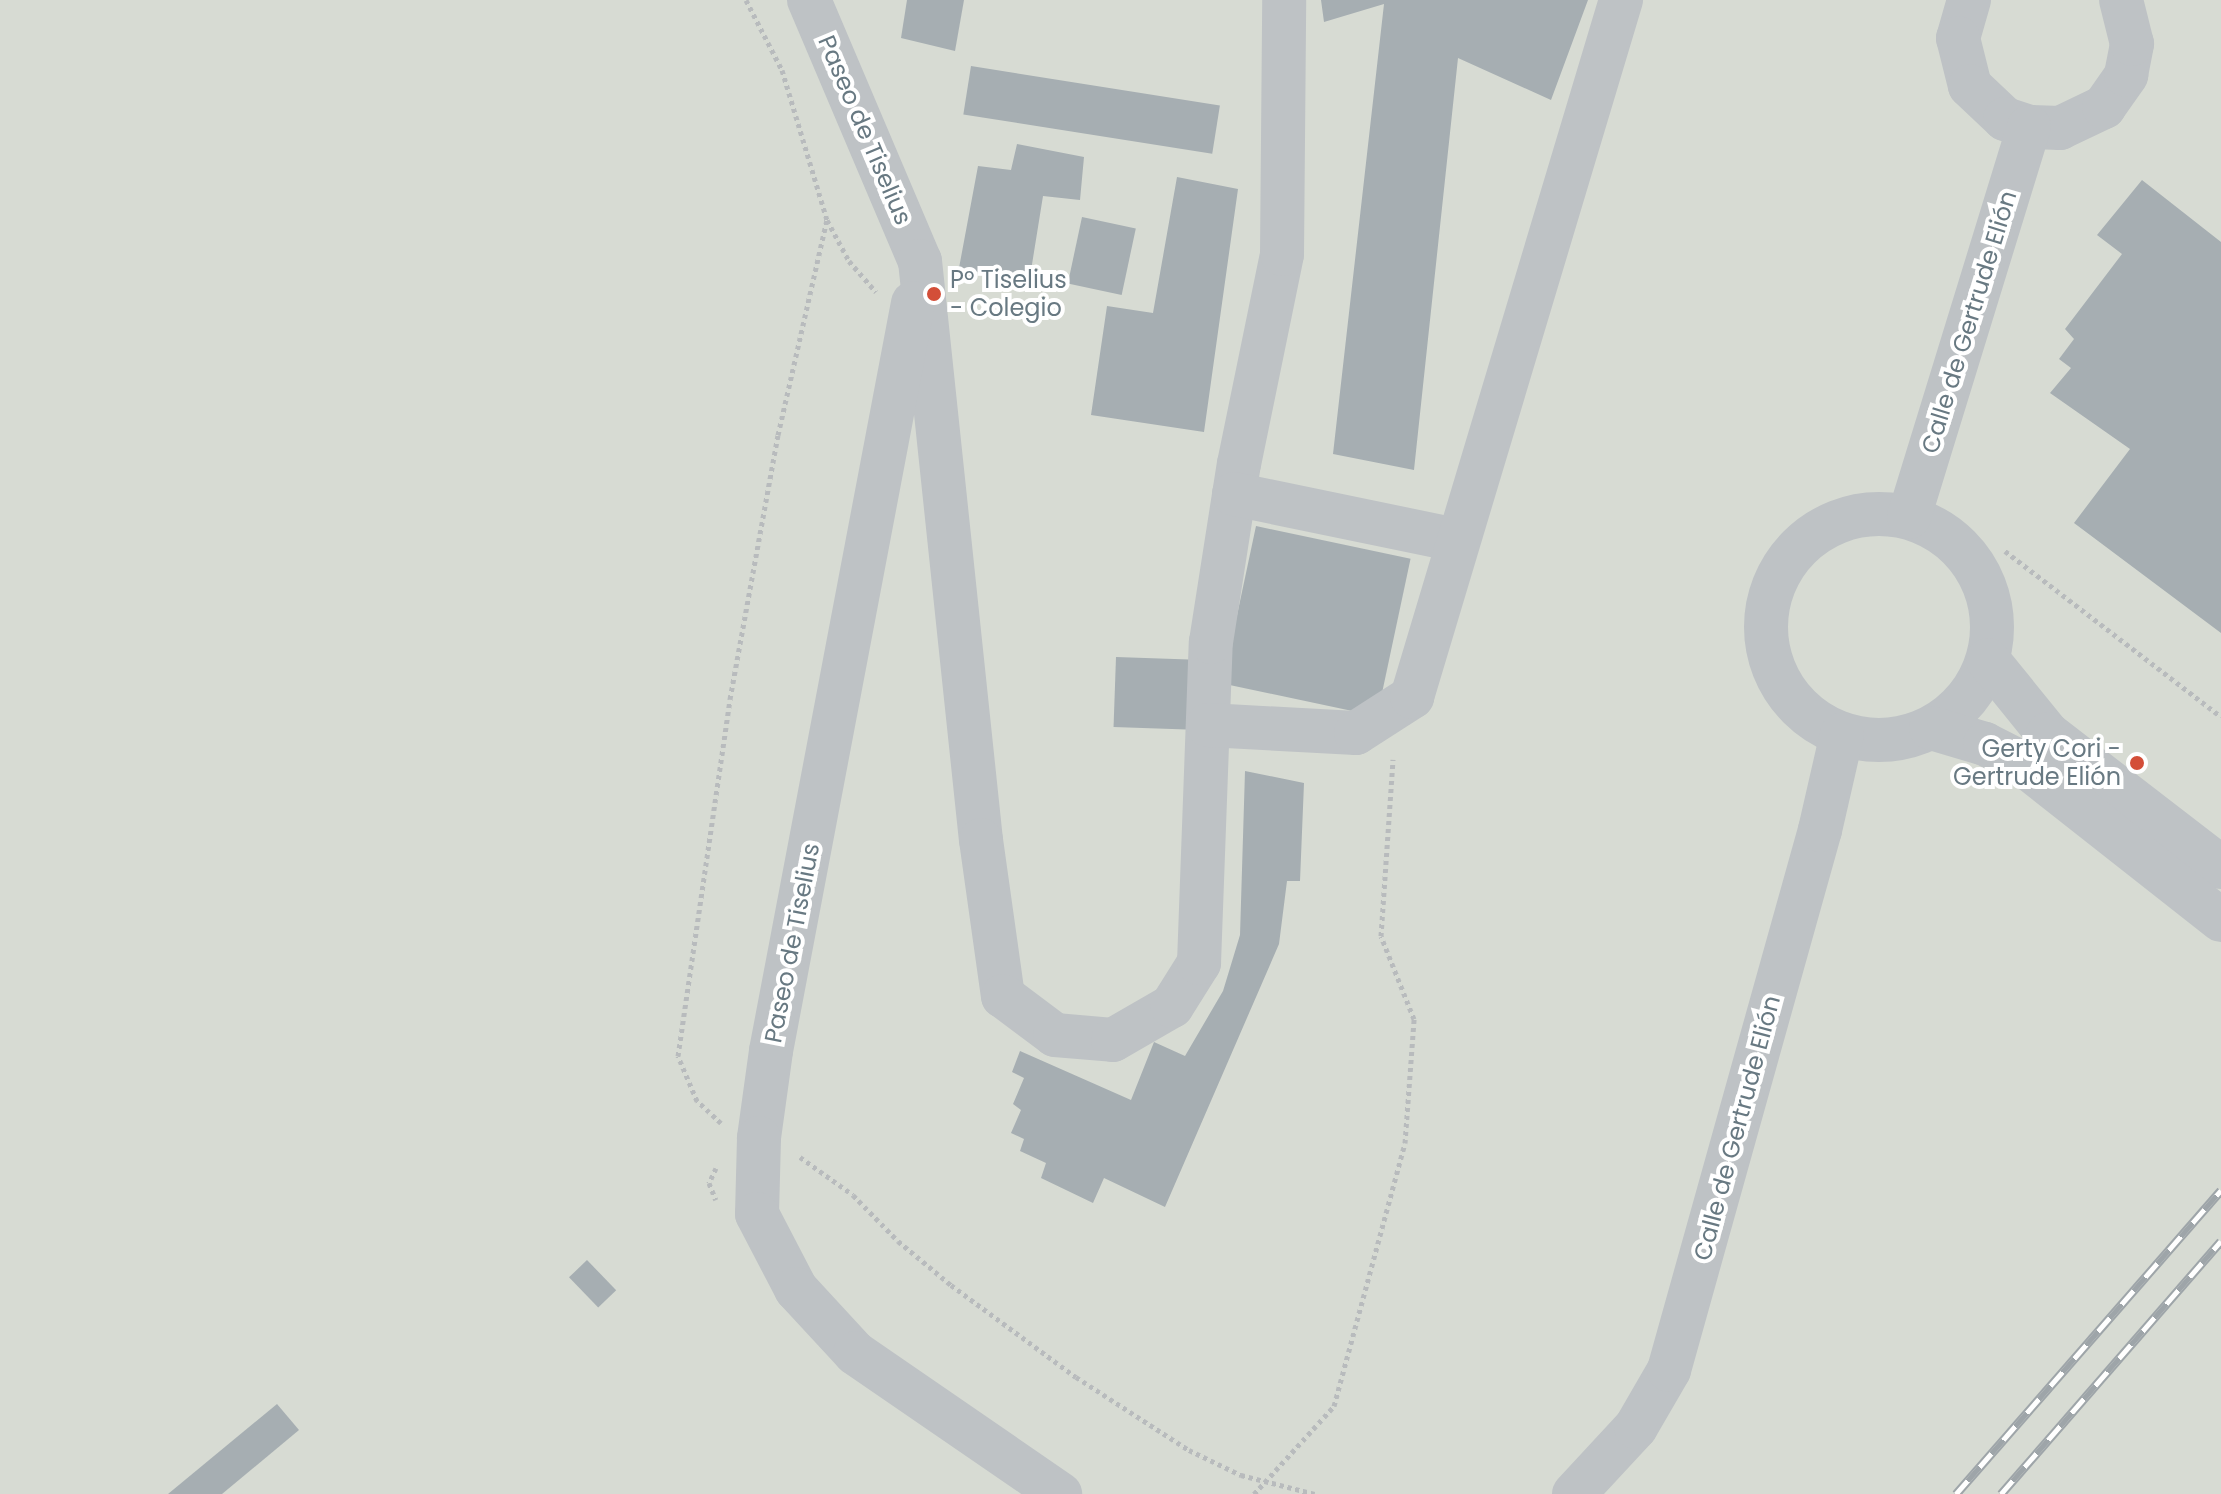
<!DOCTYPE html>
<html>
<head>
<meta charset="utf-8">
<style>
  body { margin:0 }
  #map { position:relative; width:2221px; height:1494px; overflow:hidden; background:#f6f6f4; font-family:Poppins,sans-serif }
  div>[style] { position:absolute }
  .green>* { inset:0; background:#d7dbd3; transform-origin:0 0 }
  .building>* { inset:0; background:#a6aeb2; transform-origin:0 0 }
  .path>* { height:5px; margin-top:-2.5px; transform-origin:0; background:repeating-linear-gradient(90deg,#b8bbbd 0 4px,transparent 0 8px) }
  .minor>* { height:44px; margin:-22px; padding:0 22px; transform-origin:22px; border-radius:22px; background:#bec2c5 }
  .minor>.ring { margin:-22px; padding:0; box-sizing:content-box; background:none; border:44px solid #bec2c5; border-radius:50% }
  .rail>* { height:9px; margin-top:-4.5px; transform-origin:0; background:repeating-linear-gradient(90deg,#fff 0 18px,#9ea5a9 0 36px); box-sizing:border-box; border-block:2px solid #9ea5a9 }
  .dots>* { width:22px; height:22px; translate:-50% -50%; box-sizing:border-box; border:4px solid #fff; border-radius:50% }
  span { translate:-50% -50%; white-space:nowrap; text-align:center; line-height:1.15; -webkit-text-stroke:8px #fff; paint-order:stroke }
  .street-label { font-size:24px; color:#687982 }
  .poi-label { font-size:24px; color:#687982 }
  .left { translate:0 -50%; text-align:left }
  .right { translate:-100% -50%; text-align:right }
</style>
</head>
<body>
<div id="map">
  <div class="green">
    <div style="left:0;top:0;width:2221px;height:1494px"></div>
  </div>
  <div class="building">
    <div style="clip-path:polygon(907px 0,964px 0,955px 51px,901px 38px)"></div>
    <div style="clip-path:polygon(1321px 0,1588px 0,1551px 100px,1458px 58px,1414px 470px,1333px 454px,1384px 4px,1324px 22px)"></div>
    <div style="left:971px;top:66px;width:252px;height:49px;rotate:9deg"></div>
    <div style="clip-path:polygon(1017px 144px,1084px 157px,1080px 200px,1043px 196px,1029px 283px,959px 268px,978px 166px,1011px 170px)"></div>
    <div style="clip-path:polygon(1177px 177px,1238px 189px,1204px 432px,1091px 415px,1107px 306px,1153px 313px)"></div>
    <div style="clip-path:polygon(2142px 180px,2221px 242px,2221px 633px,2074px 523px,2130px 449px,2050px 393px,2071px 368px,2059px 359px,2074px 339px,2065px 329px,2122px 254px,2097px 235px)"></div>
    <div style="left:1082px;top:217px;width:55px;height:68px;rotate:12deg"></div>
    <div style="left:1256px;top:526px;width:158px;height:161px;rotate:12deg"></div>
    <div style="left:1116px;top:657px;width:73px;height:70px;rotate:2deg"></div>
    <div style="clip-path:polygon(1245px 771px,1304px 783px,1300px 881px,1287px 881px,1279px 944px,1165px 1207px,1104px 1178px,1093px 1203px,1041px 1178px,1046px 1163px,1020px 1151px,1024px 1139px,1011px 1133px,1021px 1110px,1013px 1104px,1024px 1078px,1012px 1072px,1020px 1051px,1131px 1100px,1154px 1042px,1185px 1056px,1223px 991px,1240px 935px)"></div>
    <div style="left:587px;top:1260px;width:42px;height:25px;rotate:46deg"></div>
    <div style="clip-path:polygon(277px 1404px,299px 1430px,222px 1494px,168px 1494px)"></div>
  </div>
  <div class="path">
    <div style="left:746px;top:0;width:79px;rotate:62.8deg"></div>
    <div style="left:782px;top:70px;width:157px;rotate:73.3deg"></div>
    <div style="left:827px;top:220px;width:47px;rotate:61.8deg"></div>
    <div style="left:849px;top:261px;width:41px;rotate:48.9deg"></div>
    <div style="left:2005px;top:551px;width:272px;rotate:37.5deg"></div>
    <div style="left:721px;top:1123px;width:33px;rotate:-137deg"></div>
    <div style="left:697px;top:1101px;width:49px;rotate:-112.9deg"></div>
    <div style="left:678px;top:1056px;width:361px;rotate:-81.7deg"></div>
    <div style="left:730px;top:699px;width:268px;rotate:-79.7deg"></div>
    <div style="left:778px;top:435px;width:221px;rotate:-77.2deg"></div>
    <div style="left:800px;top:1157px;width:65px;rotate:35.6deg"></div>
    <div style="left:853px;top:1195px;width:64px;rotate:45.6deg"></div>
    <div style="left:898px;top:1241px;width:69px;rotate:39.7deg"></div>
    <div style="left:951px;top:1285px;width:155px;rotate:36.4deg"></div>
    <div style="left:1076px;top:1377px;width:135px;rotate:32.9deg"></div>
    <div style="left:1189px;top:1450px;width:58px;rotate:25.7deg"></div>
    <div style="left:1241px;top:1475px;width:76px;rotate:14.4deg"></div>
    <div style="left:716px;top:1168px;width:17px;rotate:115deg"></div>
    <div style="left:709px;top:1183px;width:18px;rotate:68deg"></div>
    <div style="left:1254px;top:1494px;width:119px;rotate:-47.7deg"></div>
    <div style="left:1334px;top:1406px;width:272px;rotate:-74.9deg"></div>
    <div style="left:1405px;top:1143px;width:124px;rotate:-85.8deg"></div>
    <div style="left:1414px;top:1019px;width:89px;rotate:-111.7deg"></div>
    <div style="left:1381px;top:936px;width:177px;rotate:-86.1deg"></div>
  </div>
  <div class="minor">
    <div style="left:809px;top:0;width:284px;rotate:67deg"></div>
    <div style="left:920px;top:261px;width:582px;rotate:83.99deg"></div>
    <div style="left:981px;top:840px;width:158px;rotate:82deg"></div>
    <div style="left:1003px;top:996px;width:65px;rotate:36.9deg"></div>
    <div style="left:1055px;top:1035px;width:58px;rotate:4.9deg"></div>
    <div style="left:1113px;top:1040px;width:68px;rotate:-30deg"></div>
    <div style="left:1172px;top:1006px;width:51px;rotate:-57.9deg"></div>
    <div style="left:1199px;top:963px;width:321px;rotate:-87.9deg"></div>
    <div style="left:1211px;top:642px;width:180px;rotate:-81.1deg"></div>
    <div style="left:1239px;top:464px;width:214px;rotate:-78.4deg"></div>
    <div style="left:1282px;top:254px;width:254px;rotate:-89.5deg"></div>
    <div style="left:1969px;top:0;width:40px;rotate:106deg"></div>
    <div style="left:1958px;top:38px;width:49px;rotate:76deg"></div>
    <div style="left:1970px;top:86px;width:48px;rotate:43.3deg"></div>
    <div style="left:2005px;top:119px;width:25px;rotate:18deg"></div>
    <div style="left:2029px;top:127px;width:31px;rotate:2deg"></div>
    <div style="left:2060px;top:128px;width:49px;rotate:-25.5deg"></div>
    <div style="left:2104px;top:107px;width:39px;rotate:-55deg"></div>
    <div style="left:2126px;top:75px;width:32px;rotate:-79deg"></div>
    <div style="left:2132px;top:44px;width:45px;rotate:-104deg"></div>
    <div style="left:913px;top:303px;width:761px;rotate:100.75deg"></div>
    <div style="left:771px;top:1051px;width:88px;rotate:97.9deg"></div>
    <div style="left:759px;top:1138px;width:76px;rotate:91.5deg"></div>
    <div style="left:757px;top:1214px;width:85px;rotate:62.5deg"></div>
    <div style="left:796px;top:1289px;width:87px;rotate:47.3deg"></div>
    <div style="left:855px;top:1353px;width:249px;rotate:34.5deg"></div>
    <div style="left:1234px;top:494px;width:227px;rotate:11.7deg"></div>
    <div class="ring" style="left:1766px;top:514px;width:182px;height:182px"></div>
    <div style="left:1909px;top:517px;width:408px;rotate:-72.9deg"></div>
    <div style="left:1988px;top:660px;width:95px;rotate:51deg"></div>
    <div style="left:2048px;top:734px;width:218px;rotate:37.6deg"></div>
    <div style="left:1208px;top:725px;width:148px;rotate:3.1deg"></div>
    <div style="left:1356px;top:733px;width:67px;rotate:-32.7deg"></div>
    <div style="left:1412px;top:697px;width:728px;rotate:-73.31deg"></div>
    <div style="left:1931px;top:728px;width:56px;rotate:16.5deg"></div>
    <div style="left:1985px;top:744px;width:38px;rotate:27deg"></div>
    <div style="left:2019px;top:761px;width:257px;rotate:38.2deg"></div>
    <div style="left:1574px;top:1494px;width:91px;rotate:-47.2deg"></div>
    <div style="left:1636px;top:1427px;width:66px;rotate:-59.9deg"></div>
    <div style="left:1669px;top:1370px;width:561px;rotate:-74.38deg"></div>
    <div style="left:1820px;top:830px;width:98px;rotate:-77.1deg"></div>
  </div>
  <div class="rail">
    <div style="left:1956px;top:1494px;width:403px;rotate:-48.9deg"></div>
    <div style="left:2001px;top:1494px;width:335px;rotate:-49deg"></div>
  </div>
  <div class="dots">
    <div style="left:934px;top:294px;background:#d34e38"></div>
    <div style="left:2137px;top:763px;background:#d34e38"></div>
  </div>
  <div class="street-label">
    <span style="left:865px;top:130px;rotate:67deg">Paseo de Tiselius</span>
    <span style="left:1969px;top:322px;rotate:-73deg">Calle de Gertrude Elión</span>
    <span style="left:792px;top:943px;rotate:-79deg">Paseo de Tiselius</span>
    <span style="left:1737px;top:1128px;rotate:-75deg">Calle de Gertrude Elión</span>
  </div>
  <div class="poi-label">
    <span class="left" style="left:950px;top:294px">Pº Tiselius<br>- Colegio</span>
    <span class="right" style="left:2121px;top:763px">Gerty Cori -<br>Gertrude Elión</span>
  </div>
</div>
</body>
</html>
